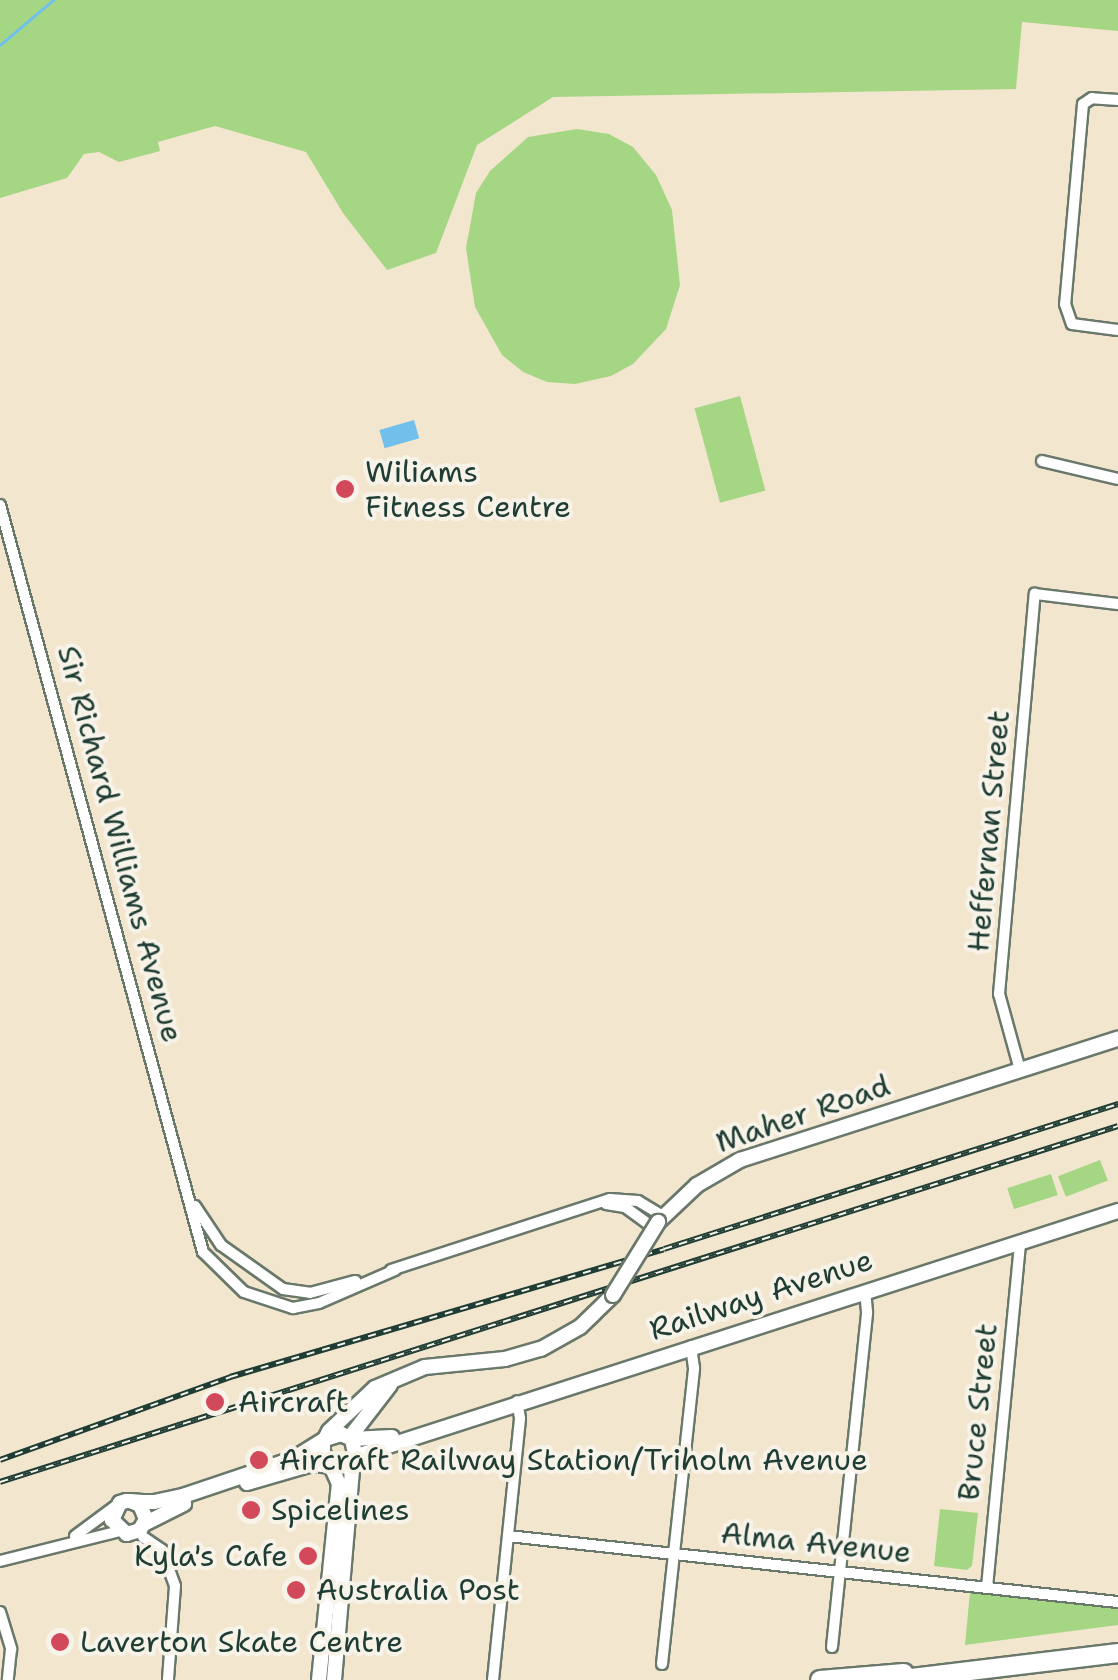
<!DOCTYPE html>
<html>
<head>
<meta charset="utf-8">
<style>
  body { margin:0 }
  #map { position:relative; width:1118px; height:1680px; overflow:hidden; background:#f3e6cf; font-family:"Shantell Sans",sans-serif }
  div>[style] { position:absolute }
  .green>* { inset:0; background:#a5d684; transform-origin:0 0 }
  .water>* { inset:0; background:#71c0ec; transform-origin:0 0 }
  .stream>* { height:2.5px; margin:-1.25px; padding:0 1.25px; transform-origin:1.25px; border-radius:1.25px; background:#71c0ec }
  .roads { filter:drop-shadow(2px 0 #69786a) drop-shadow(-2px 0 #69786a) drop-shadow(0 2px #69786a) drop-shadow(0 -2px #69786a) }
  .street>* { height:10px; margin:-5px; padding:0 5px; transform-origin:5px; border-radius:5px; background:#fff }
  .secondary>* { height:14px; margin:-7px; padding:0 7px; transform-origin:7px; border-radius:7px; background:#fff }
  .highway>* { height:18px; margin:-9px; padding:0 9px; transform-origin:9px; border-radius:9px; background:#fff }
  .rail>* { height:6px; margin-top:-3px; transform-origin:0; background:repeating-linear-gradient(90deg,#f7f3e8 0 8px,#1f3d34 0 16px); box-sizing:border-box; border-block:2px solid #1f3d34 }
  .bridges { filter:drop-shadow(2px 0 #69786a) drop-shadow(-2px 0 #69786a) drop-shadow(0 2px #69786a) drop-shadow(0 -2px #69786a) }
  .secondary-bridge>* { height:14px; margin:-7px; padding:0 7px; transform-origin:7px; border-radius:7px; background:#fff }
  .dots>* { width:28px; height:28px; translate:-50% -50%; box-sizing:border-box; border:5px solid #f7f3e8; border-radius:50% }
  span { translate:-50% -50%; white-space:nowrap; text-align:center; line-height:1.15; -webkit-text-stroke:8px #f7f3e8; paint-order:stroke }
  .poi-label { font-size:30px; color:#1f3d34 }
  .left { translate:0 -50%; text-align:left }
  .right { translate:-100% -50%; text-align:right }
  .street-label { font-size:30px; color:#1f3d34 }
</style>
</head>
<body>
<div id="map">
  <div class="green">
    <div style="clip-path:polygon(0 0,1118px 0,1118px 31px,1022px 22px,1016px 89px,553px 97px,477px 145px,436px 253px,387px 270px,343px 213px,306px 152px,215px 126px,158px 142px,160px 151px,119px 162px,99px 152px,84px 154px,67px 178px,0 198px)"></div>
    <div style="clip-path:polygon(577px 129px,609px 134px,633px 147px,656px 175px,672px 210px,680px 285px,666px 329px,633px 364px,611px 376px,575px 384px,547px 382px,523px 372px,502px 355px,475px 307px,466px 248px,476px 193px,490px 171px,528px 137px)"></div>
    <div style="left:740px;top:396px;width:98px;height:47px;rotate:75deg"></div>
    <div style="left:1100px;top:1160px;width:22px;height:45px;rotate:69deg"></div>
    <div style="left:1051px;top:1174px;width:22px;height:46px;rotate:72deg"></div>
    <div style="clip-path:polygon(940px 1509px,978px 1513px,972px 1566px,967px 1570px,934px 1566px)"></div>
    <div style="clip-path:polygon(970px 1592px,1118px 1607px,1118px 1625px,965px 1645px)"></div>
  </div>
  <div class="water">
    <div style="left:414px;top:420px;width:19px;height:36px;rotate:74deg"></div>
  </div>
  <div class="stream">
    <div style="left:0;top:45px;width:70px;rotate:-40.3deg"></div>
  </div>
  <div class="roads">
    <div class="street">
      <div style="left:1118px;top:100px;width:26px;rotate:-176deg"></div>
      <div style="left:1092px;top:98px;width:11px;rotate:146deg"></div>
      <div style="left:1083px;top:104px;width:201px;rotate:95.1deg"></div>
      <div style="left:1065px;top:304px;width:21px;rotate:71deg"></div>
      <div style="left:1072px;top:324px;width:46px;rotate:7.4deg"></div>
      <div style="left:1042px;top:461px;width:78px;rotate:13.3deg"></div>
      <div style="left:0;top:505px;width:774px;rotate:74.8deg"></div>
      <div style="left:203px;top:1252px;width:57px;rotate:44.3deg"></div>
      <div style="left:244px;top:1292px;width:52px;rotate:18.1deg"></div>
      <div style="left:293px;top:1308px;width:26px;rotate:-11deg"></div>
      <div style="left:319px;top:1303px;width:83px;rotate:-23.5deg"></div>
      <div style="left:1020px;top:1070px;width:79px;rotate:-105.4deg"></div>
      <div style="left:999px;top:994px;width:402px;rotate:-84.9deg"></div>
      <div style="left:1035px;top:594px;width:84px;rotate:6.9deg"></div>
      <div style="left:606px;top:1204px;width:19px;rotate:9deg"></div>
      <div style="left:625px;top:1207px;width:36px;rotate:36deg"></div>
      <div style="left:195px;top:1206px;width:47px;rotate:56.3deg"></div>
      <div style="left:221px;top:1245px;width:76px;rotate:35.4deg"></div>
      <div style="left:283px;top:1289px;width:27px;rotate:8deg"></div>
      <div style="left:310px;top:1293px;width:47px;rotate:-14.9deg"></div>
      <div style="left:391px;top:1270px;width:230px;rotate:-18deg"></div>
      <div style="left:610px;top:1199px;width:28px;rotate:4deg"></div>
      <div style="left:638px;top:1201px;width:29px;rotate:31deg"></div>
      <div style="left:75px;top:1536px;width:52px;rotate:-36.4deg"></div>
      <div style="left:508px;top:1536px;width:614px;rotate:6.18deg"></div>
      <div style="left:143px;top:1537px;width:23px;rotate:34deg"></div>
      <div style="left:162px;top:1550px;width:38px;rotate:70deg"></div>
      <div style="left:175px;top:1586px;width:94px;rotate:94.3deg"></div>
      <div style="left:0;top:1561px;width:123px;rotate:-14.1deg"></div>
      <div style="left:987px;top:1587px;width:347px;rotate:-84.5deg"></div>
      <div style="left:0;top:1612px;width:39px;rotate:73deg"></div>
      <div style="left:11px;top:1649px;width:31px;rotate:96deg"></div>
      <div style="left:832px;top:1647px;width:337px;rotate:-84deg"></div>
      <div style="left:867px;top:1312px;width:21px;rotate:-95deg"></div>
      <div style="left:662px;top:1664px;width:298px;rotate:-83.8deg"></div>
      <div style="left:694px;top:1368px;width:22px;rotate:-98deg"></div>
      <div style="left:493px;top:1680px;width:263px;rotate:-84.1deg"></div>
      <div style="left:520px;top:1418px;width:17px;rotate:-100deg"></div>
    </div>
    <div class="secondary">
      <div style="left:658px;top:1222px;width:54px;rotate:-43.5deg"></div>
      <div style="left:697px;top:1185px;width:50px;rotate:-30.2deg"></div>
      <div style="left:740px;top:1160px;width:397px;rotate:-17.8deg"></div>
      <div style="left:350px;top:1437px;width:66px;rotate:-52.4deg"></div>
      <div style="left:325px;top:1439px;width:17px;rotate:-17deg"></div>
      <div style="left:341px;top:1434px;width:12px;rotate:24deg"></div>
      <div style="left:352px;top:1439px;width:16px;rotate:79deg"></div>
      <div style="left:355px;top:1455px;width:14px;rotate:129deg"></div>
      <div style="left:346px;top:1466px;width:16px;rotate:180deg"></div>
      <div style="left:330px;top:1466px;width:15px;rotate:-118deg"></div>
      <div style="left:323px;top:1453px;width:10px;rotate:-90deg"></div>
      <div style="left:323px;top:1443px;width:13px;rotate:-63deg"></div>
      <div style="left:329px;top:1431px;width:63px;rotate:-43.1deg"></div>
      <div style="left:375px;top:1388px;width:54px;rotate:-22.8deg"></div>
      <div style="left:425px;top:1367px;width:80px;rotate:-5.7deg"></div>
      <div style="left:505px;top:1359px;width:37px;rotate:-16deg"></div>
      <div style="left:541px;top:1349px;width:45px;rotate:-29.4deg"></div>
      <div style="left:580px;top:1327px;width:46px;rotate:-44.1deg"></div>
      <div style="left:352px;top:1439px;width:40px;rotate:-2.9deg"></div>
      <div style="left:354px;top:1457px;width:803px;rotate:-17.85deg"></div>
      <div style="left:247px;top:1483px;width:68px;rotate:-16.3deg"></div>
      <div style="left:312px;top:1464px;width:18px;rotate:6deg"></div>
      <div style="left:130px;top:1501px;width:11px;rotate:22deg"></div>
      <div style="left:140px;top:1505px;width:15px;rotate:67deg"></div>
      <div style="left:146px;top:1519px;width:13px;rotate:119deg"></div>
      <div style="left:140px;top:1530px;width:14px;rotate:163deg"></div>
      <div style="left:127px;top:1534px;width:21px;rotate:-137deg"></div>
      <div style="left:112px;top:1520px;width:19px;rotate:-65deg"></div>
      <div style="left:120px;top:1503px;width:6px;rotate:-18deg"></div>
      <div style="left:126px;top:1501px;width:4px"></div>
      <div style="left:130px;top:1501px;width:16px;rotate:4deg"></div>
      <div style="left:146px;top:1502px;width:8px"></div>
      <div style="left:154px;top:1502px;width:30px;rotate:-12deg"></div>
      <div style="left:183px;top:1496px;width:116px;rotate:-18.6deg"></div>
      <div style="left:293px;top:1459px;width:36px;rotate:-32deg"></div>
      <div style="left:144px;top:1524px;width:45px;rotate:-26.6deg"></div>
      <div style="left:319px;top:1680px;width:197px;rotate:-84.2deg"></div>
      <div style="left:339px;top:1484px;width:20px;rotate:-114deg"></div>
      <div style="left:334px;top:1680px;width:222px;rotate:-85.1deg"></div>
    </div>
    <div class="highway">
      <div style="left:820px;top:1680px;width:84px;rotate:-4.8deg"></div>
      <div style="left:895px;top:1680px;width:225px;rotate:-6.9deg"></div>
    </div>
  </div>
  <div class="rail">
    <div style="left:0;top:1460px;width:245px;rotate:-19.8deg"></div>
    <div style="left:230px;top:1377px;width:452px;rotate:-16.4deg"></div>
    <div style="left:664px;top:1249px;width:477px;rotate:-17.7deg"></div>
    <div style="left:0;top:1482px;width:1173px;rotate:-17.66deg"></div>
  </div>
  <div class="bridges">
    <div class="secondary-bridge">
      <div style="left:613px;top:1295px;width:86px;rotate:-58.3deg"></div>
    </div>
  </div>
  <div class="dots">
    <div style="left:345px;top:489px;background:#d1495b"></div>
    <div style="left:215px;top:1402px;background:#d1495b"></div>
    <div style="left:259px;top:1460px;background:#d1495b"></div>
    <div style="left:251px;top:1510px;background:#d1495b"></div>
    <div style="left:308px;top:1556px;background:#d1495b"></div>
    <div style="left:296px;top:1590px;background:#d1495b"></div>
    <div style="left:60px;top:1642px;background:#d1495b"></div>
  </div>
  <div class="poi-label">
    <span class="left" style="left:365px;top:489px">Wiliams<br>Fitness Centre</span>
    <span class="left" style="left:238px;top:1402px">Aircraft</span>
    <span class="left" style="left:279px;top:1460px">Aircraft Railway Station/Triholm Avenue</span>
    <span class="left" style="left:271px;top:1510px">Spicelines</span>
    <span class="right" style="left:288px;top:1556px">Kyla's Cafe</span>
    <span class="left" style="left:316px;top:1590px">Australia Post</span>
    <span class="left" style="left:80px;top:1642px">Laverton Skate Centre</span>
  </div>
  <div class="street-label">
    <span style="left:989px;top:831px;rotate:-85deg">Heffernan Street</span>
    <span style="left:120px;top:844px;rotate:75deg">Sir Richard Williams Avenue</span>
    <span style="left:803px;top:1114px;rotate:-19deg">Maher Road</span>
    <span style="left:761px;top:1295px;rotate:-18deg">Railway Avenue</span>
    <span style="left:978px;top:1412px;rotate:-84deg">Bruce Street</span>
    <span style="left:816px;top:1543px;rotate:6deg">Alma Avenue</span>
  </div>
</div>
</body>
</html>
